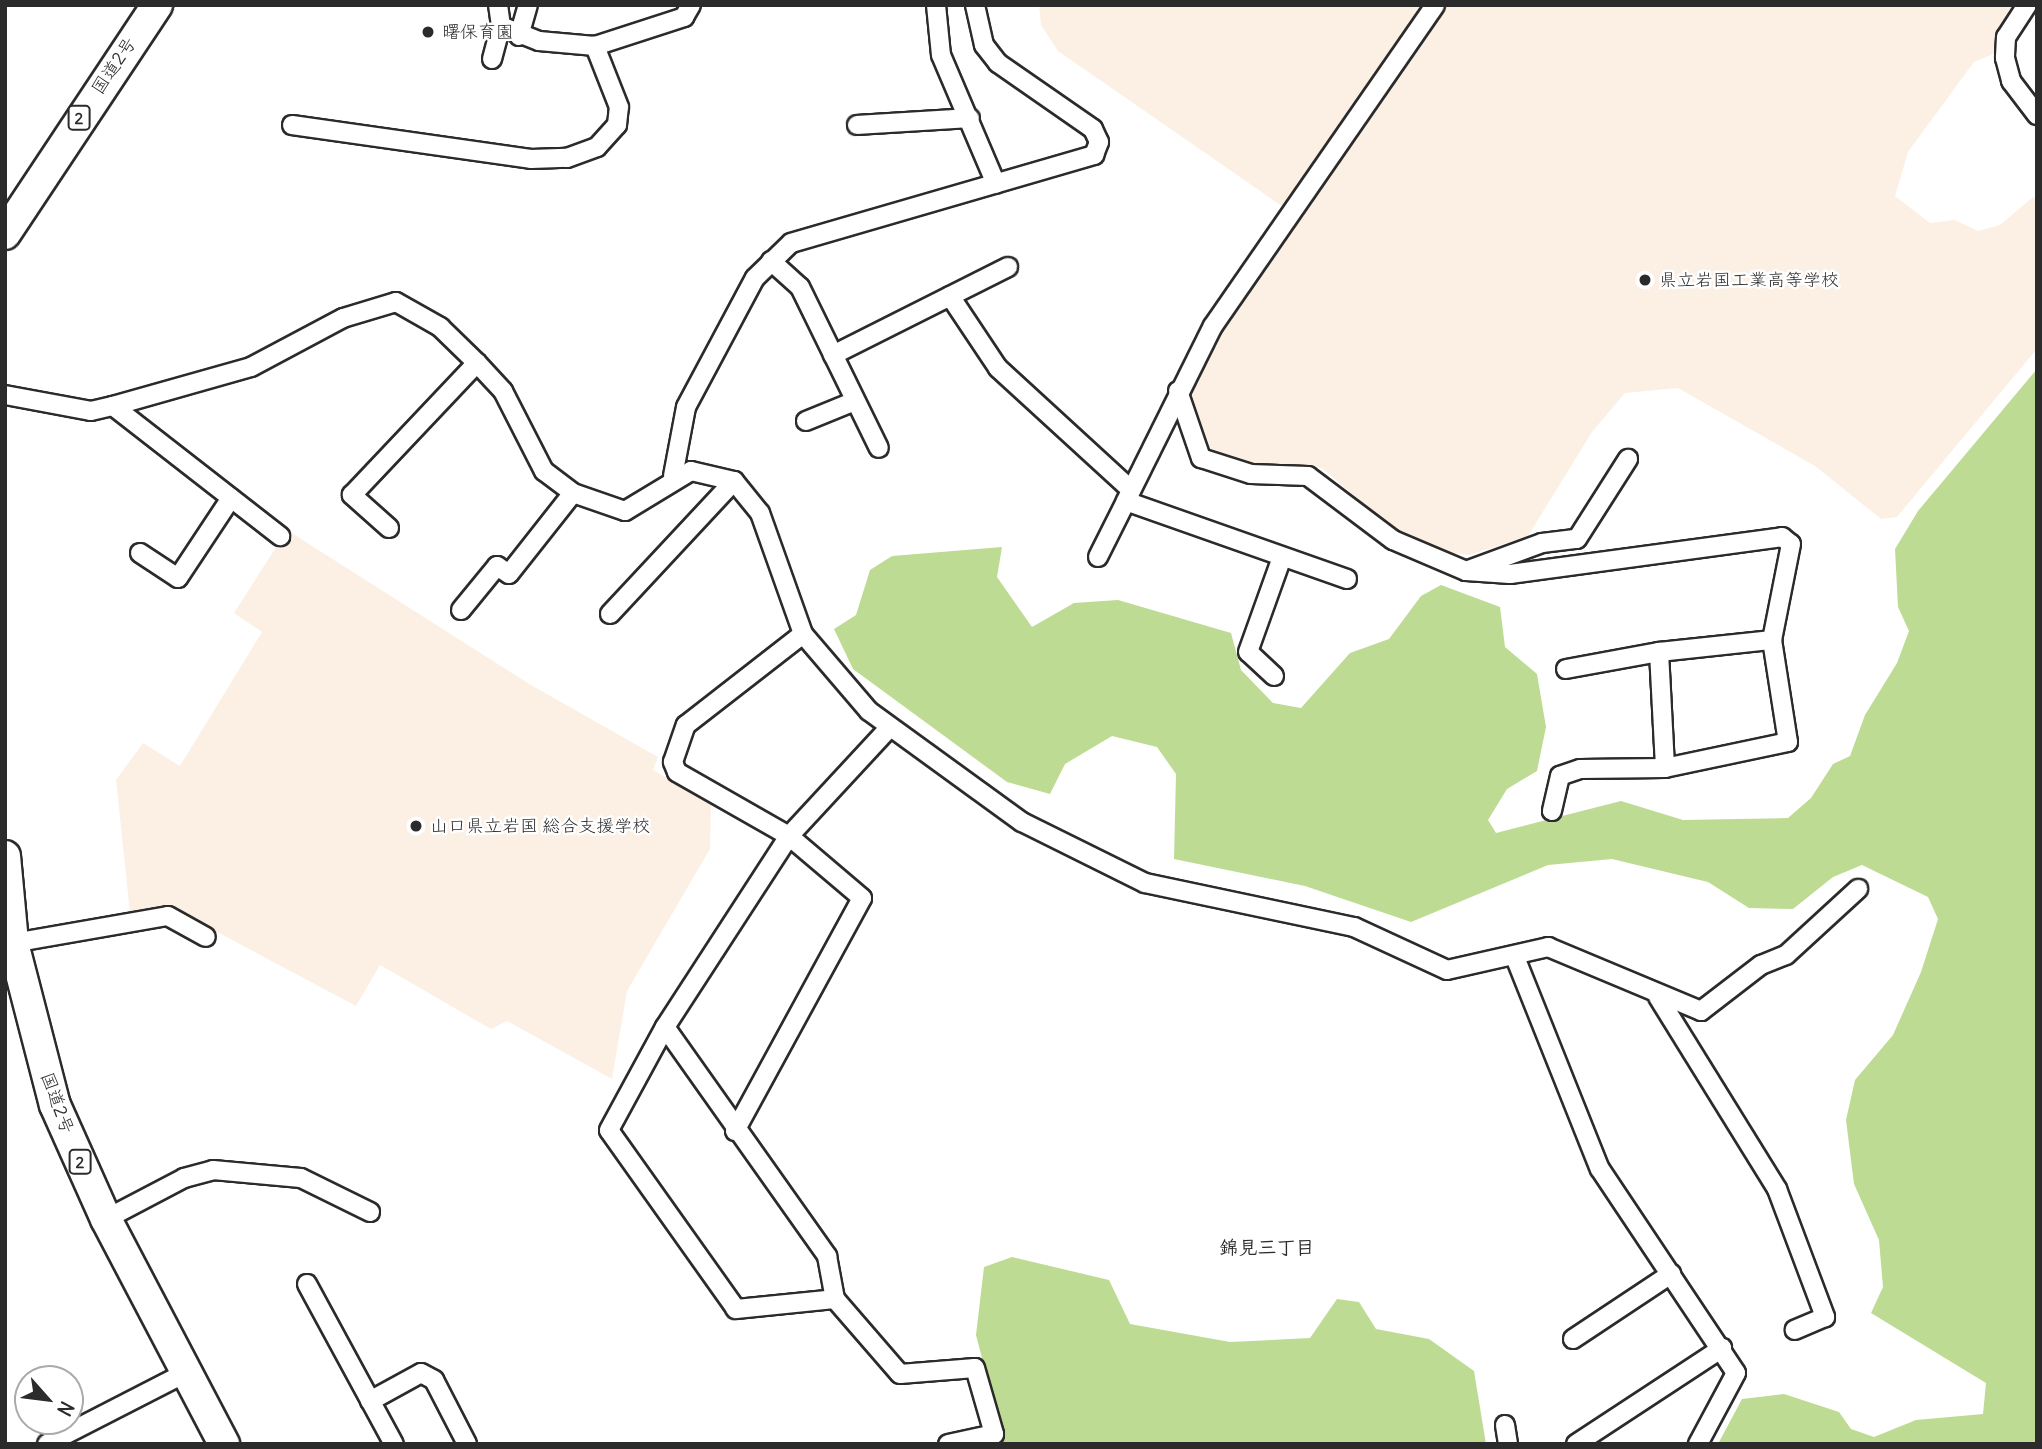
<!DOCTYPE html>
<html>
<head>
<meta charset="utf-8">
<style>
  body { margin:0 }
  #map { position:relative; width:2042px; height:1449px; overflow:hidden; background:#fff; font-family:Delius,"Klee One",sans-serif }
  div>[style] { position:absolute }
  .built>* { inset:0; background:#fcf0e4 }
  .green>* { inset:0; background:#bddb93 }
  .roads { filter:drop-shadow(2px 0 #2b2b2b) drop-shadow(-2px 0 #2b2b2b) drop-shadow(0 2px #2b2b2b) drop-shadow(0 -2px #2b2b2b) }
  .minor>* { height:18px; margin:-9px; padding:0 9px; transform-origin:9px; border-radius:9px; background:#fff }
  .trunk>* { height:30px; margin:-15px; padding:0 15px; transform-origin:15px; border-radius:15px; background:#fff }
  .dots>* { width:19px; height:19px; translate:-50% -50%; box-sizing:border-box; border:4px solid #fff; border-radius:50% }
  span { translate:-50% -50%; white-space:nowrap; text-align:center; line-height:1.15; -webkit-text-stroke:5px #fff; paint-order:stroke }
  .shield-label span { padding:2px 5px; background:#fff; border:2px solid; border-radius:5px; -webkit-text-stroke-width:0 }
  .shield-label { font-size:16px; color:#2b2b2b; font-weight:700 }
  .poi-label { font-size:18px; color:#2b2b2b }
  .left { translate:0 -50%; text-align:left }
  .street-label { font-size:18px; color:#2b2b2b }
  .neighbourhood-label { font-size:19px; color:#2b2b2b; font-weight:700 }
  .frame { position:absolute; inset:0; border:7px solid #2b2b2b; pointer-events:none }
  .north { position:absolute; left:14px; top:1365px; width:70px; height:70px; box-sizing:border-box; background:#fff; border:2px solid #aaa; border-radius:50%; rotate:118deg; font-size:19px; font-weight:700; line-height:28px; text-align:center; color:#2b2b2b }
  .north::after { content:''; display:block; margin:auto; width:24px; height:32px; background:#2b2b2b; clip-path:polygon(50% 0,100% 100%,50% 72%,0 100%) }
</style>
</head>
<body>
<div id="map">
  <div class="built">
    <div style="clip-path:polygon(1039px 5px,2016px 5px,1995px 35px,1998px 52px,1974px 62px,1908px 152px,1895px 196px,1930px 223px,1955px 220px,1978px 231px,2000px 225px,2033px 197px,2037px 201px,2037px 349px,1897px 517px,1881px 519px,1815px 466px,1678px 388px,1625px 393px,1592px 432px,1528px 536px,1469px 555px,1439px 551px,1398px 534px,1322px 468px,1226px 461px,1206px 450px,1196px 434px,1191px 393px,1203px 363px,1296px 216px,1058px 51px,1041px 25px)"></div>
    <div style="clip-path:polygon(287px 530px,531px 685px,658px 757px,653px 770px,711px 804px,710px 849px,627px 991px,612px 1079px,507px 1021px,491px 1029px,380px 965px,356px 1006px,174px 909px,130px 913px,116px 780px,143px 743px,180px 766px,262px 632px,234px 613px)"></div>
  </div>
  <div class="green">
    <div style="clip-path:polygon(2037px 369px,2037px 1444px,1718px 1444px,1742px 1399px,1784px 1394px,1839px 1412px,1851px 1429px,1874px 1437px,1916px 1420px,1983px 1414px,1986px 1383px,1871px 1313px,1883px 1287px,1879px 1240px,1854px 1184px,1846px 1120px,1855px 1080px,1893px 1035px,1921px 972px,1938px 919px,1928px 897px,1862px 865px,1833px 877px,1793px 909px,1749px 908px,1708px 882px,1612px 859px,1548px 865px,1411px 922px,1305px 886px,1174px 859px,1176px 774px,1157px 747px,1112px 736px,1065px 764px,1050px 794px,1007px 782px,853px 669px,834px 629px,856px 615px,870px 570px,892px 556px,1002px 547px,997px 577px,1032px 627px,1074px 603px,1118px 600px,1231px 633px,1241px 670px,1273px 703px,1301px 708px,1350px 653px,1389px 639px,1421px 596px,1441px 585px,1500px 607px,1505px 647px,1537px 674px,1546px 727px,1537px 771px,1507px 789px,1488px 820px,1496px 833px,1621px 801px,1683px 820px,1788px 818px,1811px 798px,1833px 764px,1850px 756px,1865px 715px,1897px 663px,1909px 631px,1898px 607px,1895px 549px,1918px 511px)"></div>
    <div style="clip-path:polygon(1012px 1257px,1109px 1280px,1130px 1324px,1230px 1342px,1310px 1338px,1337px 1299px,1359px 1302px,1376px 1329px,1429px 1339px,1474px 1371px,1486px 1444px,997px 1444px,1002px 1435px,976px 1335px,984px 1267px)"></div>
  </div>
  <div class="roads">
    <div class="minor">
      <div style="left:936px;top:5px;width:50px;rotate:84.3deg"></div>
      <div style="left:941px;top:55px;width:140px;rotate:66.9deg"></div>
      <div style="left:2027px;top:5px;width:38px;rotate:123deg"></div>
      <div style="left:2006px;top:37px;width:21px;rotate:93deg"></div>
      <div style="left:2005px;top:58px;width:24px;rotate:75deg"></div>
      <div style="left:2011px;top:81px;width:43px;rotate:52.6deg"></div>
      <div style="left:501px;top:26px;width:41px;rotate:21.5deg"></div>
      <div style="left:539px;top:41px;width:56px;rotate:5.1deg"></div>
      <div style="left:595px;top:46px;width:94px;rotate:-18deg"></div>
      <div style="left:684px;top:17px;width:14px;rotate:-60deg"></div>
      <div style="left:519px;top:36px;width:32px;rotate:-74deg"></div>
      <div style="left:492px;top:59px;width:34px;rotate:-75deg"></div>
      <div style="left:501px;top:26px;width:21px;rotate:-98deg"></div>
      <div style="left:292px;top:125px;width:241px;rotate:8.1deg"></div>
      <div style="left:531px;top:159px;width:36px;rotate:-2deg"></div>
      <div style="left:567px;top:158px;width:32px;rotate:-20deg"></div>
      <div style="left:597px;top:147px;width:30px;rotate:-48deg"></div>
      <div style="left:617px;top:125px;width:18px;rotate:-84deg"></div>
      <div style="left:619px;top:107px;width:66px;rotate:-111.5deg"></div>
      <div style="left:857px;top:125px;width:113px;rotate:-3.5deg"></div>
      <div style="left:771px;top:261px;width:39px;rotate:42deg"></div>
      <div style="left:800px;top:287px;width:179px;rotate:63.9deg"></div>
      <div style="left:950px;top:296px;width:87px;rotate:56.3deg"></div>
      <div style="left:998px;top:368px;width:179px;rotate:42.5deg"></div>
      <div style="left:833px;top:355px;width:196px;rotate:-26.7deg"></div>
      <div style="left:1178px;top:391px;width:71px;rotate:71.1deg"></div>
      <div style="left:1201px;top:458px;width:52px;rotate:17.7deg"></div>
      <div style="left:1251px;top:474px;width:57px;rotate:2deg"></div>
      <div style="left:1308px;top:476px;width:106px;rotate:37deg"></div>
      <div style="left:1393px;top:540px;width:79px;rotate:23deg"></div>
      <div style="left:1466px;top:571px;width:81px;rotate:-20.2deg"></div>
      <div style="left:1542px;top:543px;width:35px;rotate:-7deg"></div>
      <div style="left:1577px;top:539px;width:95px;rotate:-57.5deg"></div>
      <div style="left:5px;top:395px;width:87px;rotate:10.5deg"></div>
      <div style="left:91px;top:411px;width:23px;rotate:-13deg"></div>
      <div style="left:113px;top:406px;width:143px;rotate:-15.8deg"></div>
      <div style="left:251px;top:367px;width:104px;rotate:-28deg"></div>
      <div style="left:343px;top:318px;width:55px;rotate:-16.8deg"></div>
      <div style="left:396px;top:302px;width:51px;rotate:29.6deg"></div>
      <div style="left:440px;top:327px;width:52px;rotate:44.2deg"></div>
      <div style="left:477px;top:363px;width:38px;rotate:47deg"></div>
      <div style="left:503px;top:391px;width:90px;rotate:62.9deg"></div>
      <div style="left:544px;top:471px;width:36px;rotate:37deg"></div>
      <div style="left:573px;top:493px;width:55px;rotate:19.1deg"></div>
      <div style="left:625px;top:511px;width:77px;rotate:-31.2deg"></div>
      <div style="left:691px;top:471px;width:44px;rotate:13.1deg"></div>
      <div style="left:734px;top:481px;width:41px;rotate:50.9deg"></div>
      <div style="left:760px;top:513px;width:128px;rotate:70.4deg"></div>
      <div style="left:803px;top:634px;width:101px;rotate:49.4deg"></div>
      <div style="left:869px;top:711px;width:189px;rotate:36deg"></div>
      <div style="left:1022px;top:822px;width:137px;rotate:26.4deg"></div>
      <div style="left:1145px;top:883px;width:214px;rotate:11.9deg"></div>
      <div style="left:1354px;top:927px;width:102px;rotate:24.8deg"></div>
      <div style="left:1447px;top:970px;width:104px;rotate:-12.8deg"></div>
      <div style="left:1548px;top:947px;width:166px;rotate:22.7deg"></div>
      <div style="left:1701px;top:1011px;width:76px;rotate:-37.5deg"></div>
      <div style="left:1761px;top:965px;width:27px;rotate:-22deg"></div>
      <div style="left:1786px;top:955px;width:98px;rotate:-42.5deg"></div>
      <div style="left:113px;top:406px;width:212px;rotate:37.9deg"></div>
      <div style="left:806px;top:421px;width:53px;rotate:-22.2deg"></div>
      <div style="left:673px;top:476px;width:70px;rotate:-79.3deg"></div>
      <div style="left:686px;top:407px;width:146px;rotate:-61.9deg"></div>
      <div style="left:755px;top:278px;width:50px;rotate:-44.2deg"></div>
      <div style="left:791px;top:243px;width:316px;rotate:-16.2deg"></div>
      <div style="left:1094px;top:155px;width:14px;rotate:-69deg"></div>
      <div style="left:1099px;top:142px;width:14px;rotate:-115deg"></div>
      <div style="left:1093px;top:129px;width:116px;rotate:-145.2deg"></div>
      <div style="left:998px;top:63px;width:23px;rotate:-128deg"></div>
      <div style="left:984px;top:45px;width:41px;rotate:-102.7deg"></div>
      <div style="left:389px;top:528px;width:50px;rotate:-138.3deg"></div>
      <div style="left:352px;top:495px;width:182px;rotate:-46.6deg"></div>
      <div style="left:140px;top:553px;width:45px;rotate:33.3deg"></div>
      <div style="left:178px;top:578px;width:96px;rotate:-56.5deg"></div>
      <div style="left:1098px;top:557px;width:63px;rotate:-63.4deg"></div>
      <div style="left:1466px;top:571px;width:44px;rotate:3.9deg"></div>
      <div style="left:1510px;top:574px;width:275px;rotate:-7.7deg"></div>
      <div style="left:1782px;top:537px;width:11px;rotate:38deg"></div>
      <div style="left:1791px;top:544px;width:98px;rotate:101.2deg"></div>
      <div style="left:1772px;top:640px;width:103px;rotate:81.1deg"></div>
      <div style="left:1788px;top:742px;width:126px;rotate:168.1deg"></div>
      <div style="left:1665px;top:768px;width:85px;rotate:179.3deg"></div>
      <div style="left:1580px;top:769px;width:21px;rotate:161deg"></div>
      <div style="left:1560px;top:776px;width:36px;rotate:103deg"></div>
      <div style="left:1347px;top:579px;width:234px;rotate:-160.6deg"></div>
      <div style="left:1126px;top:501px;width:195px;rotate:-63.6deg"></div>
      <div style="left:1213px;top:326px;width:390px;rotate:-55.3deg"></div>
      <div style="left:461px;top:610px;width:57px;rotate:-50.7deg"></div>
      <div style="left:497px;top:566px;width:14px;rotate:34deg"></div>
      <div style="left:509px;top:574px;width:103px;rotate:-51.7deg"></div>
      <div style="left:610px;top:614px;width:182px;rotate:-47deg"></div>
      <div style="left:1659px;top:652px;width:114px;rotate:-6.1deg"></div>
      <div style="left:1566px;top:669px;width:95px;rotate:-10.4deg"></div>
      <div style="left:1659px;top:652px;width:116px;rotate:87deg"></div>
      <div style="left:1274px;top:676px;width:35px;rotate:-137deg"></div>
      <div style="left:1248px;top:652px;width:101px;rotate:-70.3deg"></div>
      <div style="left:13px;top:943px;width:157px;rotate:-9.9deg"></div>
      <div style="left:168px;top:916px;width:43px;rotate:28.9deg"></div>
      <div style="left:1515px;top:957px;width:228px;rotate:68.2deg"></div>
      <div style="left:1600px;top:1169px;width:245px;rotate:56.3deg"></div>
      <div style="left:1736px;top:1373px;width:81px;rotate:118.2deg"></div>
      <div style="left:1658px;top:997px;width:226px;rotate:58.2deg"></div>
      <div style="left:1777px;top:1189px;width:137px;rotate:69.4deg"></div>
      <div style="left:1825px;top:1317px;width:33px;rotate:157deg"></div>
      <div style="left:665px;top:1027px;width:281px;rotate:54.7deg"></div>
      <div style="left:827px;top:1256px;width:44px;rotate:79.5deg"></div>
      <div style="left:835px;top:1299px;width:99px;rotate:49.1deg"></div>
      <div style="left:900px;top:1374px;width:75px;rotate:-4.6deg"></div>
      <div style="left:975px;top:1368px;width:69px;rotate:73.9deg"></div>
      <div style="left:994px;top:1434px;width:47px;rotate:167.7deg"></div>
      <div style="left:735px;top:1131px;width:265px;rotate:-61.4deg"></div>
      <div style="left:862px;top:898px;width:96px;rotate:-139.7deg"></div>
      <div style="left:789px;top:836px;width:129px;rotate:-150.3deg"></div>
      <div style="left:677px;top:772px;width:11px;rotate:-112deg"></div>
      <div style="left:673px;top:762px;width:39px;rotate:-71deg"></div>
      <div style="left:686px;top:725px;width:148px;rotate:-37.9deg"></div>
      <div style="left:106px;top:1219px;width:88px;rotate:-27.7deg"></div>
      <div style="left:184px;top:1178px;width:30px;rotate:-15deg"></div>
      <div style="left:213px;top:1170px;width:88px;rotate:5.2deg"></div>
      <div style="left:301px;top:1178px;width:77px;rotate:26.2deg"></div>
      <div style="left:307px;top:1284px;width:182px;rotate:61.5deg"></div>
      <div style="left:835px;top:1299px;width:100px;rotate:174.2deg"></div>
      <div style="left:736px;top:1309px;width:219px;rotate:-125.4deg"></div>
      <div style="left:609px;top:1130px;width:117px;rotate:-61.5deg"></div>
      <div style="left:665px;top:1027px;width:228px;rotate:-57deg"></div>
      <div style="left:789px;top:836px;width:147px;rotate:-47.2deg"></div>
      <div style="left:1573px;top:1339px;width:118px;rotate:-33.6deg"></div>
      <div style="left:370px;top:1401px;width:58px;rotate:-28.8deg"></div>
      <div style="left:421px;top:1373px;width:15px;rotate:28deg"></div>
      <div style="left:434px;top:1380px;width:72px;rotate:62.7deg"></div>
      <div style="left:1505px;top:1425px;width:19px;rotate:81deg"></div>
      <div style="left:47px;top:1444px;width:157px;rotate:-27.2deg"></div>
      <div style="left:1576px;top:1444px;width:175px;rotate:-33.3deg"></div>
    </div>
    <div class="trunk">
      <div style="left:5px;top:234px;width:275px;rotate:-56.4deg"></div>
      <div style="left:5px;top:856px;width:87px;rotate:84.7deg"></div>
      <div style="left:13px;top:943px;width:167px;rotate:75.5deg"></div>
      <div style="left:55px;top:1105px;width:125px;rotate:65.9deg"></div>
      <div style="left:106px;top:1219px;width:254px;rotate:62.3deg"></div>
    </div>
  </div>
  <div class="dots">
    <div style="left:428px;top:32px;background:#2b2b2b"></div>
    <div style="left:1645px;top:280px;background:#2b2b2b"></div>
    <div style="left:416px;top:826px;background:#2b2b2b"></div>
  </div>
  <div class="shield-label">
    <span style="left:79px;top:118px">2</span>
    <span style="left:80px;top:1162px">2</span>
  </div>
  <div class="poi-label">
    <span class="left" style="left:442px;top:32px">曙保育園</span>
    <span class="left" style="left:1659px;top:280px">県立岩国工業高等学校</span>
    <span class="left" style="left:430px;top:826px">山口県立岩国 総合支援学校</span>
  </div>
  <div class="street-label">
    <span style="left:114px;top:66px;rotate:-56deg">国道2号</span>
    <span style="left:57px;top:1103px;rotate:70deg">国道2号</span>
  </div>
  <div class="neighbourhood-label">
    <span style="left:1267px;top:1248px">錦見三丁目</span>
  </div>
  <div class="frame"></div>
  <div class="north">N</div>
</div>
</body>
</html>
